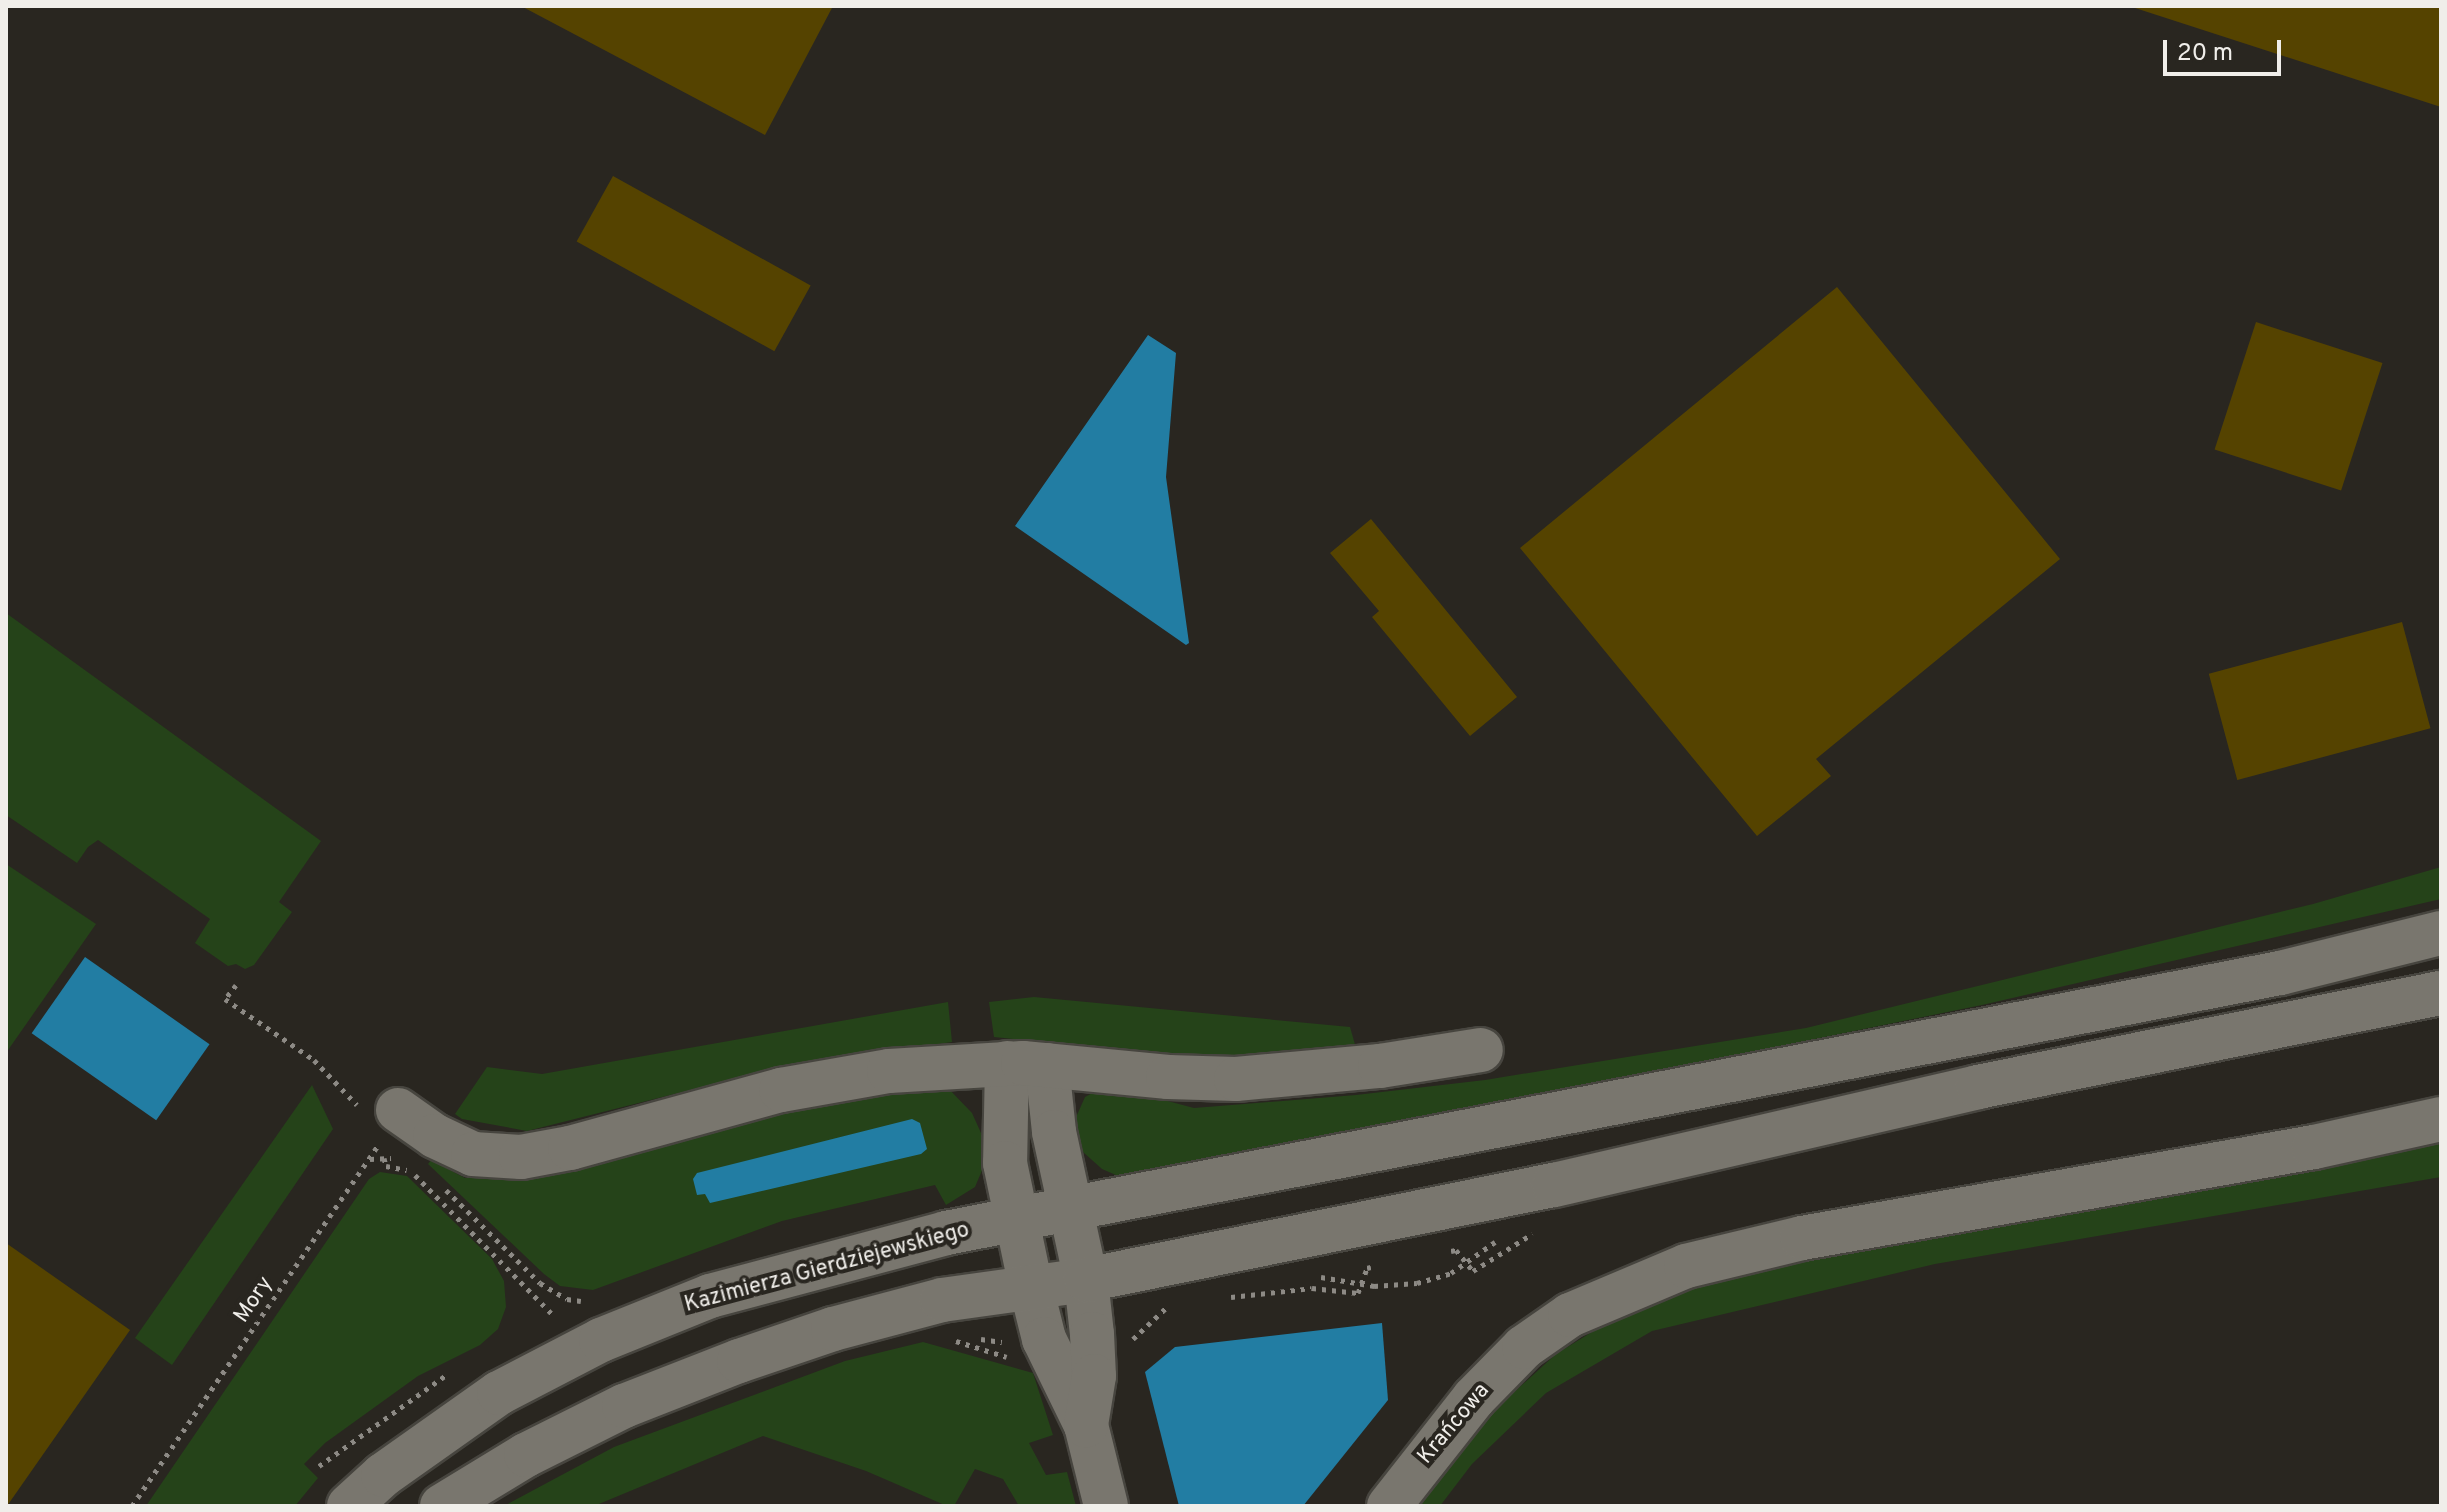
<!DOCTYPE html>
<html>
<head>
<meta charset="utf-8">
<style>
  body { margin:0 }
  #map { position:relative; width:2447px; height:1512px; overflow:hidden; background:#292620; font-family:Overpass,sans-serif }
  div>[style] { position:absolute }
  .green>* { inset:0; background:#254319 }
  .water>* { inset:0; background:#227da3; transform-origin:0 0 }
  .building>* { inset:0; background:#554300; transform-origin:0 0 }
  .path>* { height:5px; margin-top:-2.5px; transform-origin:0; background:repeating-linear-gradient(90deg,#8d8a85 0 4px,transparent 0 10px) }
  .roads { filter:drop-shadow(2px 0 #47453f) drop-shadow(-2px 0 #47453f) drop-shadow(0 2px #47453f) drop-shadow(0 -2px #47453f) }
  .minor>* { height:44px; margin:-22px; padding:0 22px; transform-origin:22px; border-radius:22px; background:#79766e }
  span { translate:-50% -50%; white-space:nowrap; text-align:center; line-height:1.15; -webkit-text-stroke:8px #292620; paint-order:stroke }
  .street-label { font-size:22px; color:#f0eeea }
  .frame { position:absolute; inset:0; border:8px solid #f0eeea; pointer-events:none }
  .scale { position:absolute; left:2163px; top:40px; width:118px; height:36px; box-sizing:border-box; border:4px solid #f0eeea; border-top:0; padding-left:10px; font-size:24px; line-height:28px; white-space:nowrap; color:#f0eeea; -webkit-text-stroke:6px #292620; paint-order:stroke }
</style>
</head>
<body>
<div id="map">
  <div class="green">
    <div style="clip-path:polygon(6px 613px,321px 841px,279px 902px,292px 912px,254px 965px,245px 969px,236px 964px,228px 966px,195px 943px,210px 919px,98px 840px,88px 847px,77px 863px,6px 815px)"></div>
    <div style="clip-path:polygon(6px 864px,96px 924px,6px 1053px)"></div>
    <div style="clip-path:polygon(2441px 867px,2441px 899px,1982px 1005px,1125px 1179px,1102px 1169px,1083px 1152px,1073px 1124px,1085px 1097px,1107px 1085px,1194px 1108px,1356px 1095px,1485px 1080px,1806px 1028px,2313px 904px)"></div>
    <div style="clip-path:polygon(1034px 997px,1350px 1027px,1356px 1048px,1235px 1063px,994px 1037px,989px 1002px)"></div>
    <div style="clip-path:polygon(948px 1002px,952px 1042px,782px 1067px,527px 1131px,462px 1119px,455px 1114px,487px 1067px,542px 1074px)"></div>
    <div style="clip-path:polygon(312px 1085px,333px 1129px,172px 1365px,135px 1338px)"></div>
    <div style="clip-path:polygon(947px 1087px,972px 1113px,986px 1144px,986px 1161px,975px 1187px,946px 1205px,935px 1185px,782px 1221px,593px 1290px,560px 1286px,544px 1274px,428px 1164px,431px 1160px,465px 1178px,513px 1177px,809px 1102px)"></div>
    <div style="clip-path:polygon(2441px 1138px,2441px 1177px,1935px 1264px,1652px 1331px,1546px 1393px,1472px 1464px,1440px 1506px,1412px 1506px,1488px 1416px,1556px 1354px,1628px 1310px,1693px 1286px,1776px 1266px,2203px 1189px)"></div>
    <div style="clip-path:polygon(380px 1172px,407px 1176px,492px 1259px,504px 1281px,506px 1307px,498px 1329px,480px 1345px,418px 1376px,325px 1443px,304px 1464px,318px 1478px,295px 1506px,146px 1506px,369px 1179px)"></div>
    <div style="clip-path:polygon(923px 1342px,1033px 1373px,1053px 1435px,1029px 1443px,1046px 1475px,1067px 1472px,1076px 1506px,1019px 1506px,1003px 1479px,975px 1469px,954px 1506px,947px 1506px,866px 1471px,763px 1436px,594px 1506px,504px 1506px,614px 1447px,845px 1361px)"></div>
  </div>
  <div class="water">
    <div style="clip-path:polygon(1148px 335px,1176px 353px,1166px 477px,1189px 643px,1186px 645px,1015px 526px)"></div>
    <div style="left:85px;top:957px;width:152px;height:93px;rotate:35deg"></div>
    <div style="clip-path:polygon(912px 1119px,920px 1123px,927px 1149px,921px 1154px,710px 1203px,705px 1194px,697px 1195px,693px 1179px,697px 1173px)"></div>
    <div style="clip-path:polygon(1382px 1323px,1388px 1400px,1303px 1506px,1179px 1506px,1145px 1372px,1175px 1347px)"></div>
  </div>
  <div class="building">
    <div style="clip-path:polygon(521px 6px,833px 6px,765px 135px)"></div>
    <div style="clip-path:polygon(2132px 6px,2441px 6px,2441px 107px,2132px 7px)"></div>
    <div style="left:613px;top:176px;width:226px;height:75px;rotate:29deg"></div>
    <div style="clip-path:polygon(1837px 287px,2060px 559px,1816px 759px,1831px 776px,1757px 836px,1520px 548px)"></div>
    <div style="left:2256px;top:322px;width:133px;height:134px;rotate:18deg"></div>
    <div style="clip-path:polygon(1371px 519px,1517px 697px,1470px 736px,1372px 617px,1379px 611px,1330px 553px)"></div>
    <div style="left:2402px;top:622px;width:110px;height:200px;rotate:75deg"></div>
    <div style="clip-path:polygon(6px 1243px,130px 1330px,7px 1506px,6px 1506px)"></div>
  </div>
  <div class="path">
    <div style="left:236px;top:985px;width:18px;rotate:128deg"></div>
    <div style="left:225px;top:999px;width:108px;rotate:34.4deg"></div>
    <div style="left:314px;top:1060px;width:62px;rotate:46.3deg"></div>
    <div style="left:384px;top:1158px;width:8px;rotate:76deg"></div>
    <div style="left:386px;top:1166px;width:21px;rotate:11deg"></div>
    <div style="left:370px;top:1159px;width:21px;rotate:-3deg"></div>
    <div style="left:415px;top:1175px;width:198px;rotate:45.4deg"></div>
    <div style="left:446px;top:1190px;width:132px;rotate:44.7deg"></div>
    <div style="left:540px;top:1283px;width:31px;rotate:31deg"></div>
    <div style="left:567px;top:1299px;width:14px;rotate:8deg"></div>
    <div style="left:1451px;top:1251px;width:5px;rotate:-11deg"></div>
    <div style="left:1456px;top:1250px;width:27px;rotate:51deg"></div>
    <div style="left:1473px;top:1271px;width:70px;rotate:-32.1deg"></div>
    <div style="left:1321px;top:1277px;width:54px;rotate:9.6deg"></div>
    <div style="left:1374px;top:1286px;width:43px;rotate:-4deg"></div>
    <div style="left:1417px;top:1283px;width:35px;rotate:-16deg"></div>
    <div style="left:1451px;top:1273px;width:54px;rotate:-35.2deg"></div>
    <div style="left:1231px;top:1297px;width:81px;rotate:-6.3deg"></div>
    <div style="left:1312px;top:1288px;width:46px;rotate:6.2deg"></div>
    <div style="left:1358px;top:1293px;width:27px;rotate:-70deg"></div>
    <div style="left:1367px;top:1268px;width:4px;rotate:-14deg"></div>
    <div style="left:981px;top:1339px;width:21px;rotate:8deg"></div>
    <div style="left:1133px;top:1339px;width:45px;rotate:-43.2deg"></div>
    <div style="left:956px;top:1341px;width:53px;rotate:17.4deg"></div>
    <div style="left:319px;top:1466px;width:156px;rotate:-35.6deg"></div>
    <div style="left:132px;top:1506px;width:436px;rotate:-55.7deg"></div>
  </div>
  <div class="roads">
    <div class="minor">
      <div style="left:1007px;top:1063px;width:100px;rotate:91.1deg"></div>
      <div style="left:1005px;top:1163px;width:127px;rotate:78.2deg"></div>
      <div style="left:1031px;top:1287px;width:54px;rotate:76deg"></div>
      <div style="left:1044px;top:1339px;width:96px;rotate:64deg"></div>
      <div style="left:1086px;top:1425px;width:83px;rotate:76.1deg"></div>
      <div style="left:1047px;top:1065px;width:67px;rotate:84deg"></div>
      <div style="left:1054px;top:1132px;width:151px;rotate:77.8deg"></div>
      <div style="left:1086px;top:1280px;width:54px;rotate:83.7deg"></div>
      <div style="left:1092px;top:1334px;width:42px;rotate:87.3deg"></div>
      <div style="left:1094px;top:1376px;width:50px;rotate:99.3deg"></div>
      <div style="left:398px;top:1110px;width:45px;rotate:35.1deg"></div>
      <div style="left:435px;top:1136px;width:42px;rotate:25.3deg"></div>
      <div style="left:473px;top:1154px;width:48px;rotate:3.6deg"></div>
      <div style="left:521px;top:1157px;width:50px;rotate:-10.4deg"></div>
      <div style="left:570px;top:1148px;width:219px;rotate:-15.4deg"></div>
      <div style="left:781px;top:1090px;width:110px;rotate:-10deg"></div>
      <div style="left:889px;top:1071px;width:134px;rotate:-3.4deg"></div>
      <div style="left:1023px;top:1063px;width:146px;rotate:5.5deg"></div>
      <div style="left:1168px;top:1077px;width:68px;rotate:1.7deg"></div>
      <div style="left:1236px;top:1079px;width:145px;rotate:-5.2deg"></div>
      <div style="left:1380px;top:1066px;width:102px;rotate:-9deg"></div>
      <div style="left:349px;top:1506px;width:46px;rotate:-42.4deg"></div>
      <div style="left:383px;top:1475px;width:142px;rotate:-35.3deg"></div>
      <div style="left:499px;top:1393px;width:115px;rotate:-27.5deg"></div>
      <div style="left:601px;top:1340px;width:118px;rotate:-22deg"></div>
      <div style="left:710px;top:1296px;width:244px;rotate:-14.9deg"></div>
      <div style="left:946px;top:1233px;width:1359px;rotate:-11.03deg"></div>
      <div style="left:2280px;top:973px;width:166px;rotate:-14deg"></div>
      <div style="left:442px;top:1506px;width:98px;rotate:-31.3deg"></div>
      <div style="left:526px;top:1455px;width:110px;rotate:-26.6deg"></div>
      <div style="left:624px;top:1406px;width:123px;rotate:-21.4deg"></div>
      <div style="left:739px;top:1361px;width:99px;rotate:-18.8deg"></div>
      <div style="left:833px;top:1329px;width:113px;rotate:-14.9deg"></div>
      <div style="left:942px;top:1300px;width:145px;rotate:-7.9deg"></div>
      <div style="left:1086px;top:1280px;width:478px;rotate:-11.5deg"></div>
      <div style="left:1554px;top:1185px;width:435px;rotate:-13deg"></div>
      <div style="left:1978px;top:1087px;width:472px;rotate:-11.5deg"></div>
      <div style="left:1389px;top:1506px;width:137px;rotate:-51.8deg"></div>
      <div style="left:1474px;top:1398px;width:71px;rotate:-45.6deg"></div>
      <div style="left:1524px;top:1347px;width:56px;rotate:-34.8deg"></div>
      <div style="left:1570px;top:1315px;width:126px;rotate:-22.9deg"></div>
      <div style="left:1686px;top:1266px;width:119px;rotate:-13.6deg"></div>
      <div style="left:1802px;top:1238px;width:520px;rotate:-10.08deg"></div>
      <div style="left:2314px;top:1147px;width:130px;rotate:-12.4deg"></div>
    </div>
  </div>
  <div class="street-label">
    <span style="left:827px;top:1268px;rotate:-15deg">Kazimierza Gierdziejewskiego</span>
    <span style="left:254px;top:1300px;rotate:-56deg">Mory</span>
    <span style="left:1454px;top:1424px;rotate:-50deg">Krańcowa</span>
  </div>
  <div class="frame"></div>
  <div class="scale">20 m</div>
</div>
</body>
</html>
